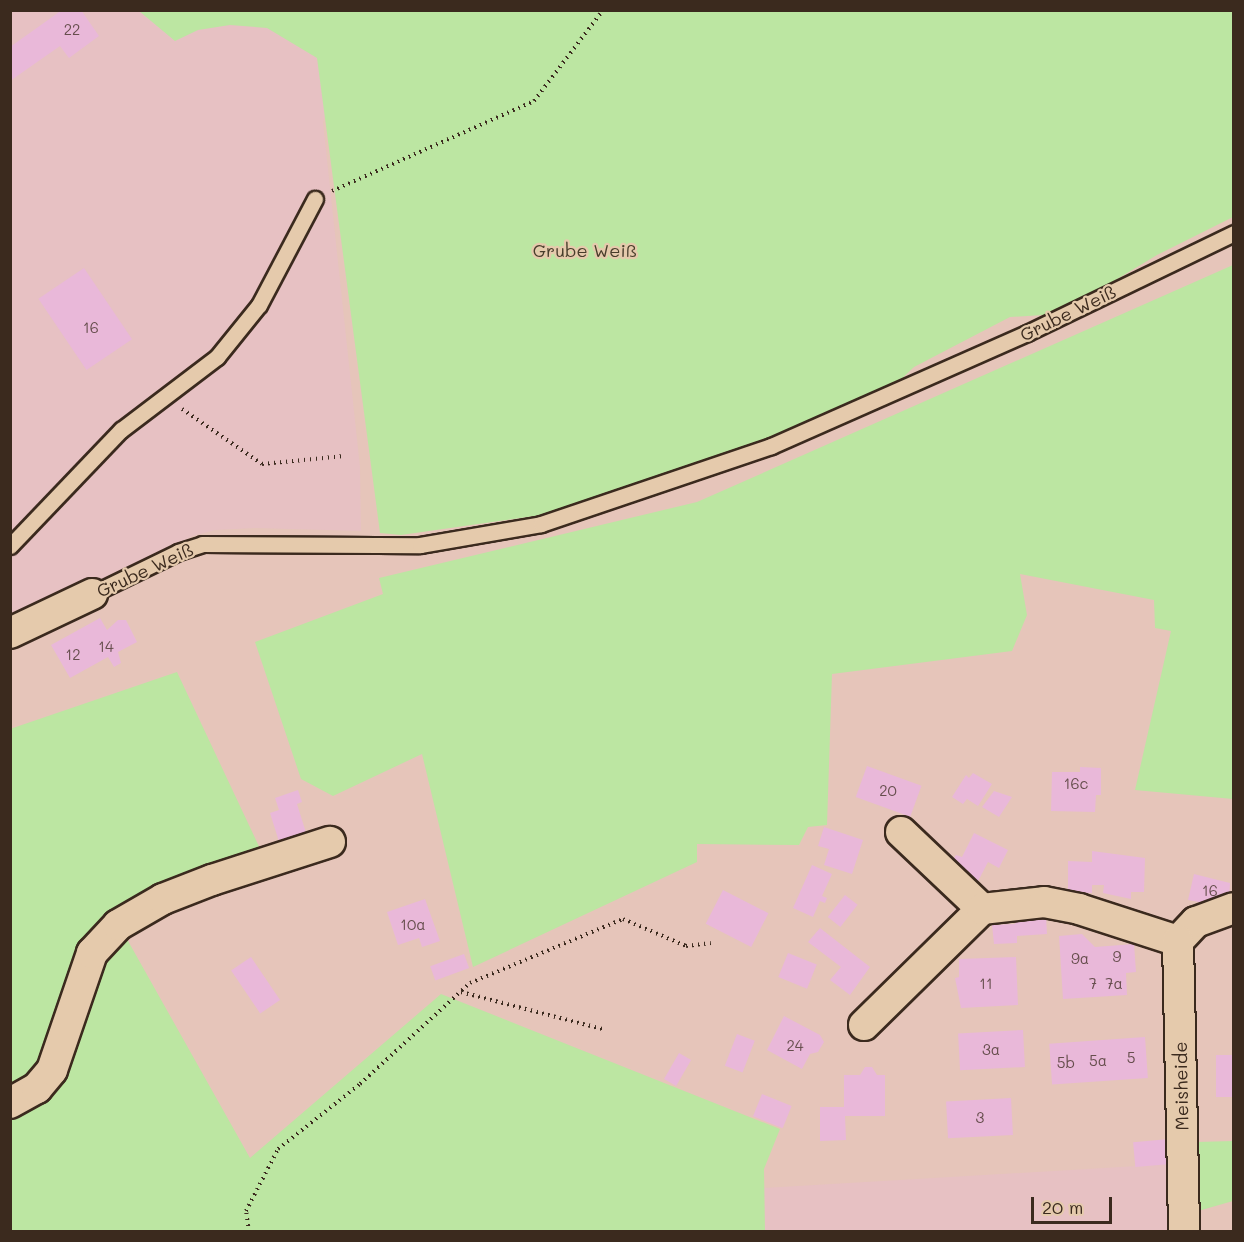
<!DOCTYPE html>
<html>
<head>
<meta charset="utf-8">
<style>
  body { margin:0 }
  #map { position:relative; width:1244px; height:1242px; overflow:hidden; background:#e6c5ba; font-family:Mali,sans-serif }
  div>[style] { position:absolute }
  .built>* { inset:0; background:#e7c1c3 }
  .green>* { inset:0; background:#bce6a2 }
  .building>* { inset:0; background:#e9b8d9; transform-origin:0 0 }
  .path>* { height:4px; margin-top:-2px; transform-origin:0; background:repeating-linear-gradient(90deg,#3b2a1e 0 1.5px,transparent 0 6px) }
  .roads { filter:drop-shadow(2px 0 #3b2a1e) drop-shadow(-2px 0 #3b2a1e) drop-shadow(0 2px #3b2a1e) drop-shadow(0 -2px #3b2a1e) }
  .service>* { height:15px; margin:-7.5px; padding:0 7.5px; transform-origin:7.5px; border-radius:7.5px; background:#e5caac }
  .minor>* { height:30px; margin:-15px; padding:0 15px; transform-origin:15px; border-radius:15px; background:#e5caac }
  span { translate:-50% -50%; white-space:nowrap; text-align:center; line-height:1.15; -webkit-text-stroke:4.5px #e5caac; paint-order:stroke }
  .number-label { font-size:15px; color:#664e4d }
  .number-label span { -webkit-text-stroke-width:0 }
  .park-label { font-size:18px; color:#483d2b }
  .street-label { font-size:18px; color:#3b2a1e }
  .frame { position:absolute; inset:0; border:12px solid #3b2a1e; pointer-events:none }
  .scale { position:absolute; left:1031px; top:1197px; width:81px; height:27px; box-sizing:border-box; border:3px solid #3b2a1e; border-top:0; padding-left:8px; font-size:18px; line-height:21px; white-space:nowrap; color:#3b2a1e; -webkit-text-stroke:4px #e5caac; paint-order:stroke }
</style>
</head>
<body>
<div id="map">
  <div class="built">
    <div style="clip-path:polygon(11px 11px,253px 11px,339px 71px,323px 122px,360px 467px,361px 531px,255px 528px,215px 530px,193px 536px,11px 624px)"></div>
    <div style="clip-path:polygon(1171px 1164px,1172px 1231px,765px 1231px,764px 1188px)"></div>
  </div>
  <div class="green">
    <div style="clip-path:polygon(139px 11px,1233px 11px,1233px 217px,1157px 255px,1059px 314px,1010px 317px,914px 367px,893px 387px,777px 436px,624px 491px,542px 515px,401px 535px,380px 533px,317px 58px,267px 28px,230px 25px,198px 30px,175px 41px)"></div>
    <div style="clip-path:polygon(1233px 265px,1233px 799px,1135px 790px,1171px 631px,1155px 628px,1154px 600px,1020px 574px,1027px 615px,1012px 651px,832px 674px,827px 825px,808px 827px,799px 845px,697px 844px,697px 862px,473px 967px,422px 754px,333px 796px,301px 779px,255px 642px,383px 594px,379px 578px,697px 502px)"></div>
    <div style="clip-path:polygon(177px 672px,263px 855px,114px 918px,45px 1062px,10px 1094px,10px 729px)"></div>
    <div style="clip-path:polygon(123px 932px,250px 1158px,441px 994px,780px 1129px,764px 1169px,765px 1231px,11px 1232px,10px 1112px,91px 975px)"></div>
    <div style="clip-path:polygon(1233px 1141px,1233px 1201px,1198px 1211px,1197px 1142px)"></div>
  </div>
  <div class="building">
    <div style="clip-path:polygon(62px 10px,81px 10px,99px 36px,69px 58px,60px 46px,10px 81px,10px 47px)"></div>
    <div style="left:84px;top:268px;width:86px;height:55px;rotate:56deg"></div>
    <div style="clip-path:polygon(100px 618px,107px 630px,118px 620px,126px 620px,137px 642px,118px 652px,121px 663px,114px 667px,108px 657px,70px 678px,51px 645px)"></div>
    <div style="left:867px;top:766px;width:58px;height:33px;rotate:20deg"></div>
    <div style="clip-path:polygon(1080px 767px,1101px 768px,1101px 795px,1096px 795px,1095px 812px,1051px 811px,1052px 772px,1080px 772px)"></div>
    <div style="clip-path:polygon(973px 773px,992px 784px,978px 806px,967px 799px,963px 804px,952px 797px,966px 775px,969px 778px)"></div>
    <div style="clip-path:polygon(298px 790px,302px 802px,297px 804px,308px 839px,281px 848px,270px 813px,279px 810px,275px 798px)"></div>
    <div style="clip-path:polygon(994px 791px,1012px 797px,999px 817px,982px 807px)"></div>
    <div style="clip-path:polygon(824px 827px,863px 840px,852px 874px,824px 865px,829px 849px,818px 846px)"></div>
    <div style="clip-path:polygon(974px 833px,1008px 850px,999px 868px,988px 862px,974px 889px,948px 867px,956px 855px,962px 857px)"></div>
    <div style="clip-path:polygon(1092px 851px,1145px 858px,1144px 892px,1131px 892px,1131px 899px,1103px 893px,1104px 885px,1092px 885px,1092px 893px,1068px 892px,1068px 861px,1092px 862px)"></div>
    <div style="clip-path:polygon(812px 865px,832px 874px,822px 896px,827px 898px,825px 903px,820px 901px,813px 917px,793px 908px)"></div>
    <div style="clip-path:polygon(1194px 874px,1230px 883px,1229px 899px,1215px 905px,1188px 900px)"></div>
    <div style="left:723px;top:890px;width:51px;height:38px;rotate:27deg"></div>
    <div style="left:845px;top:895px;width:16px;height:28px;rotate:38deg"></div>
    <div style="clip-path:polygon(425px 899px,440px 941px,422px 947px,419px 938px,398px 945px,387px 912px)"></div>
    <div style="clip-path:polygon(1046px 916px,1047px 934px,1017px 936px,1017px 943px,994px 944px,992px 925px,1015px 924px,1014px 919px)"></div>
    <div style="clip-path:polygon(820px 928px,870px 967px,850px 995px,830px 980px,841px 967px,808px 942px)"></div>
    <div style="clip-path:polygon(1082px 934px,1095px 947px,1134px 944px,1136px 972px,1126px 973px,1127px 995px,1063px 999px,1059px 936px)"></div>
    <div style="left:788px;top:953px;width:31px;height:26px;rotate:22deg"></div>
    <div style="left:464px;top:954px;width:15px;height:36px;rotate:70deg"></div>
    <div style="left:251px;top:957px;width:52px;height:24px;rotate:56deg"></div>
    <div style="clip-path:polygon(1016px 957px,1018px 1005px,961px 1008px,955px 978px,959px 977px,959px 959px)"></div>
    <div style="clip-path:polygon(784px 1016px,820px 1035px,824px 1042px,818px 1052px,810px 1054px,802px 1069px,767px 1050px)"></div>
    <div style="left:1023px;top:1030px;width:37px;height:65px;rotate:87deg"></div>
    <div style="left:737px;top:1034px;width:19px;height:34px;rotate:21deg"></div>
    <div style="left:1145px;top:1037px;width:41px;height:96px;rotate:86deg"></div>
    <div style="left:679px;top:1053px;width:14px;height:30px;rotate:30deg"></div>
    <div style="left:1216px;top:1055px;width:17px;height:42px"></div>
    <div style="clip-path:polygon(865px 1067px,872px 1067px,877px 1075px,885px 1075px,885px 1116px,845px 1116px,846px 1140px,820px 1141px,820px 1107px,844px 1107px,844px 1075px,860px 1075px)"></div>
    <div style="left:762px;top:1094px;width:32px;height:24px;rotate:22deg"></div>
    <div style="left:1011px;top:1098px;width:37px;height:65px;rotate:87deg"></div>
    <div style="left:1169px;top:1139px;width:25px;height:36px;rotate:85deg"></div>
  </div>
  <div class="path">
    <div style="left:332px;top:191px;width:221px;rotate:-24deg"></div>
    <div style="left:534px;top:101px;width:114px;rotate:-52.8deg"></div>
    <div style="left:182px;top:409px;width:97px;rotate:34.5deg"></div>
    <div style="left:262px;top:464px;width:83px;rotate:-5.5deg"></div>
    <div style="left:461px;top:992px;width:146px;rotate:14.7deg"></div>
    <div style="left:249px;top:1232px;width:21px;rotate:-98deg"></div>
    <div style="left:246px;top:1211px;width:70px;rotate:-62.7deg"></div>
    <div style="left:278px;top:1149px;width:105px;rotate:-38.4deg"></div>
    <div style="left:360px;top:1084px;width:149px;rotate:-42.6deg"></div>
    <div style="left:470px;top:983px;width:166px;rotate:-22.7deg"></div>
    <div style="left:623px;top:919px;width:69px;rotate:23.2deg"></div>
    <div style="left:686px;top:946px;width:25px;rotate:-7deg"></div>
  </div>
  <div class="roads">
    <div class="service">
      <div style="left:10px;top:546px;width:161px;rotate:-46.3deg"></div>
      <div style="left:121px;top:430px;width:121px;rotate:-37.2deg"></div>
      <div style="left:217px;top:357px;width:67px;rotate:-51.1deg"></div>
      <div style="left:259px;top:305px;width:120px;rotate:-62.2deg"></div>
      <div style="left:92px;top:594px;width:96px;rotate:-26deg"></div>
      <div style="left:178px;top:552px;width:25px;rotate:-18deg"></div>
      <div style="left:202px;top:544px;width:218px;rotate:0.3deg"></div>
      <div style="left:420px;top:545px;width:123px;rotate:-9.8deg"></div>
      <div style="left:541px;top:524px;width:243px;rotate:-18.7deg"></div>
      <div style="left:771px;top:446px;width:280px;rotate:-23.8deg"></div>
      <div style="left:1027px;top:333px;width:230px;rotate:-25.8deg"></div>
    </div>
    <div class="minor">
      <div style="left:10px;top:633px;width:91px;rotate:-25.4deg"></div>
      <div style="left:901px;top:832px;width:112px;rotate:43.5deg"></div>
      <div style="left:1178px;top:941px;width:26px;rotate:-47deg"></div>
      <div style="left:1196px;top:922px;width:40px;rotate:-20.2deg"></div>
      <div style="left:864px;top:1025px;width:165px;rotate:-44.5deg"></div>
      <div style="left:982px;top:909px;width:62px;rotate:-6.4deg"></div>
      <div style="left:1044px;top:902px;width:36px;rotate:11deg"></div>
      <div style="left:1079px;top:909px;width:104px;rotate:17.9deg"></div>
      <div style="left:1178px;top:941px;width:291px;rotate:88.8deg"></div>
      <div style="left:10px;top:1103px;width:31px;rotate:-29deg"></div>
      <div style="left:37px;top:1088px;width:23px;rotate:-50deg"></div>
      <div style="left:52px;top:1070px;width:124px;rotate:-71.1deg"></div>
      <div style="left:92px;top:953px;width:38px;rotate:-47deg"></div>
      <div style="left:118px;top:925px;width:52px;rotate:-30deg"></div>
      <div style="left:163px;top:899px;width:53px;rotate:-21.2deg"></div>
      <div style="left:212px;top:880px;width:124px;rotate:-17.9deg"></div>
    </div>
  </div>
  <div class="number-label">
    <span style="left:72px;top:30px">22</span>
    <span style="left:91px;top:328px">16</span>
    <span style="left:106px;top:647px">14</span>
    <span style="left:73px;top:655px">12</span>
    <span style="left:1076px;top:784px">16c</span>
    <span style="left:888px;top:791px">20</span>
    <span style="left:1210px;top:891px">16</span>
    <span style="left:413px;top:925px">10a</span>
    <span style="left:1117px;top:957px">9</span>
    <span style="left:1080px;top:959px">9a</span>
    <span style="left:986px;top:984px">11</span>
    <span style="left:1093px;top:984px">7</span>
    <span style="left:1114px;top:984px">7a</span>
    <span style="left:795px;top:1046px">24</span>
    <span style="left:991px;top:1050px">3a</span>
    <span style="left:1131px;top:1058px">5</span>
    <span style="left:1098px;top:1061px">5a</span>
    <span style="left:1066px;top:1063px">5b</span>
    <span style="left:980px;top:1118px">3</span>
  </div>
  <div class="park-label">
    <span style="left:585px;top:250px">Grube Weiß</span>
  </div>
  <div class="street-label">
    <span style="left:1068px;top:313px;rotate:-26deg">Grube Weiß</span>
    <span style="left:145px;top:570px;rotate:-25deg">Grube Weiß</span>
    <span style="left:1181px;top:1086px;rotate:-91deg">Meisheide</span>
  </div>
  <div class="frame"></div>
  <div class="scale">20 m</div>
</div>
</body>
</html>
